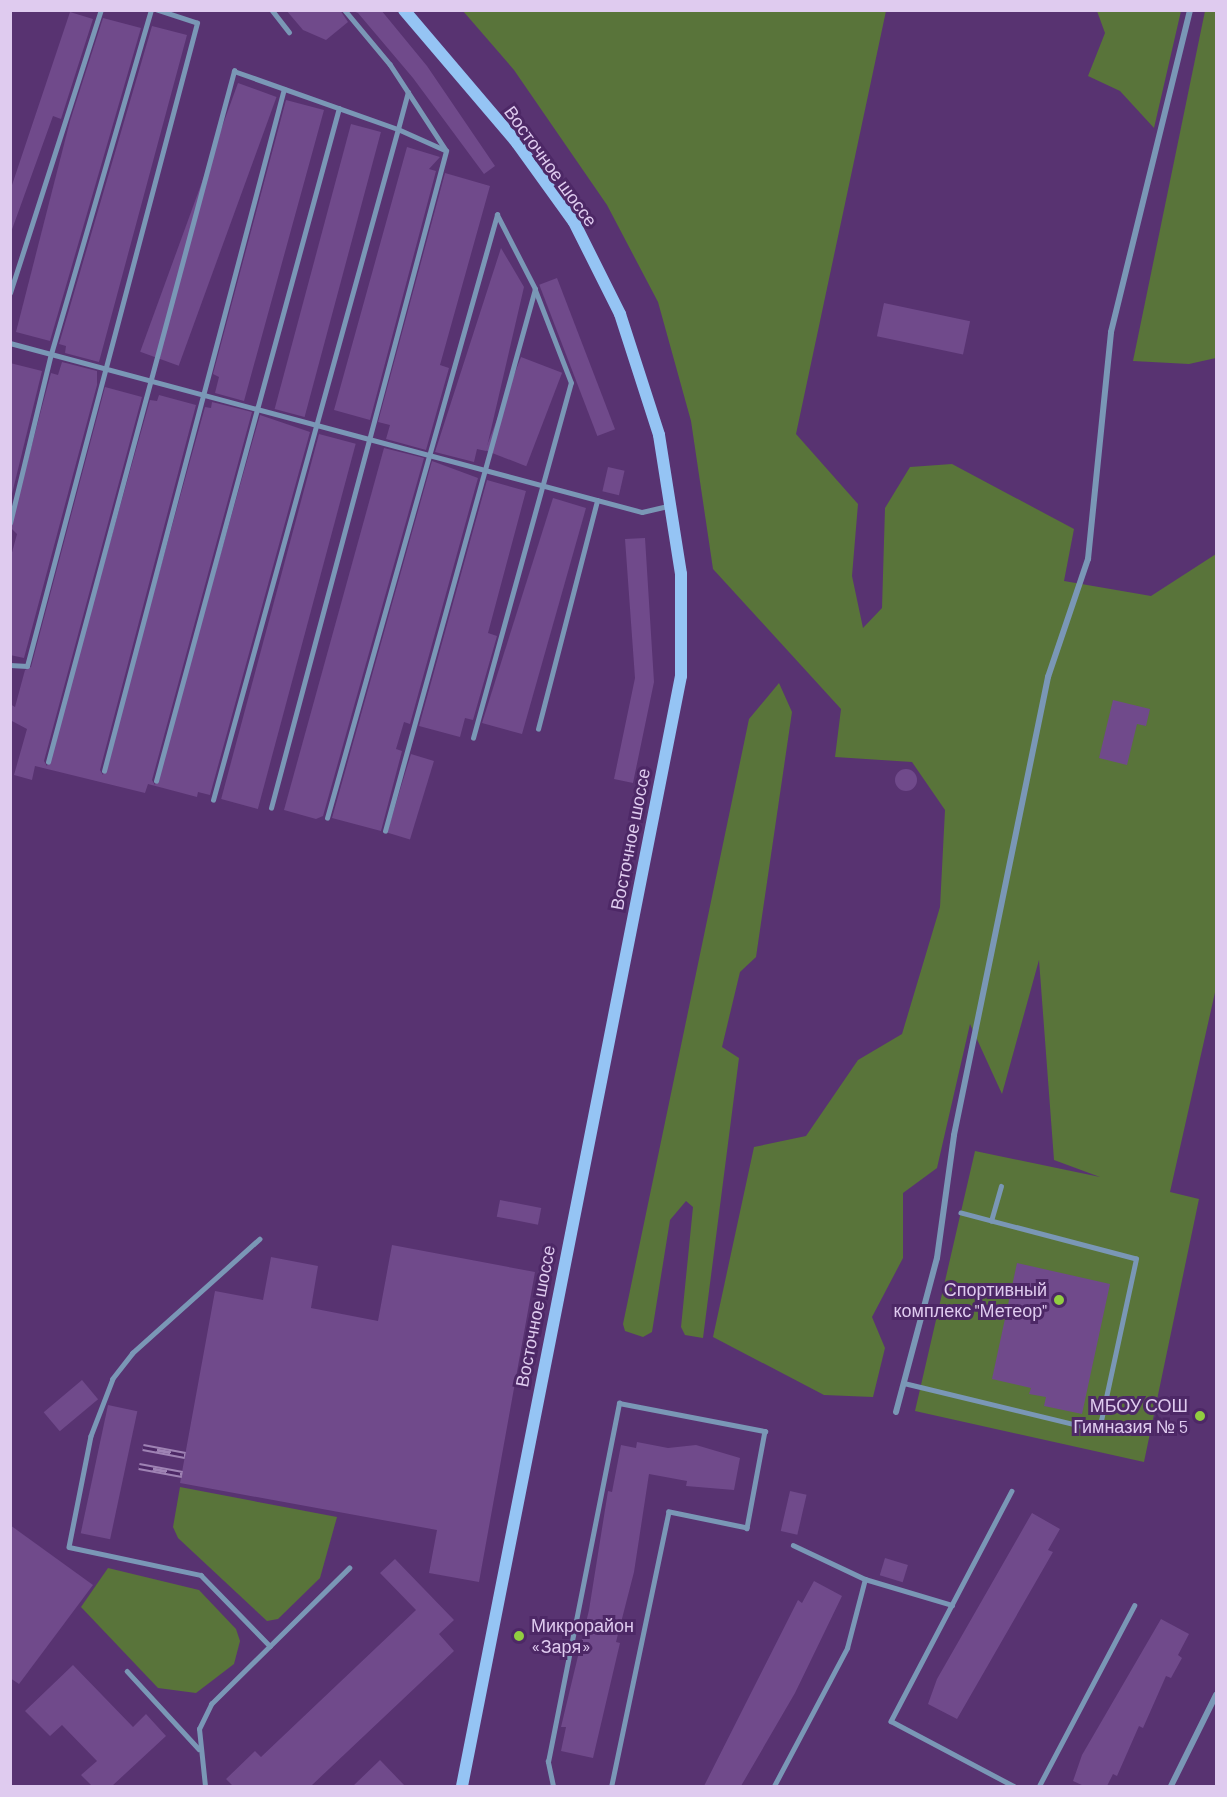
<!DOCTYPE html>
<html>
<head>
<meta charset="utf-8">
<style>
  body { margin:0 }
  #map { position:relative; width:1227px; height:1797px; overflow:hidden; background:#583371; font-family:Barlow,sans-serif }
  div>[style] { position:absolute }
  .green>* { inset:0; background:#59743a }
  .building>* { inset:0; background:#704a8b; transform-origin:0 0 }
  .round { border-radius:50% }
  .lane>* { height:4.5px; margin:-2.25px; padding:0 2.25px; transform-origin:2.25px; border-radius:2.25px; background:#7a97b6 }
  .street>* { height:6px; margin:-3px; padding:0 3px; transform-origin:3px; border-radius:3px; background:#7a97b6 }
  .secondary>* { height:12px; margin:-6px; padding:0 6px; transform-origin:6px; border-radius:6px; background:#95c4f4 }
  .rail>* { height:7px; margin-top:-3.5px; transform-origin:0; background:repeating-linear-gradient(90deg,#4d2866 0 14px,#9f83b4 0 28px); box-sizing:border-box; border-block:2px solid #9f83b4 }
  .dots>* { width:16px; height:16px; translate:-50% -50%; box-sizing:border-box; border:3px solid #4d2866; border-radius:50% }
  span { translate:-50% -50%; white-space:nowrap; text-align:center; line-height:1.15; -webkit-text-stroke:6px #4d2866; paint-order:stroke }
  .street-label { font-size:18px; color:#dfcbef }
  .poi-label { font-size:18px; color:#dfcbef }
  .right { translate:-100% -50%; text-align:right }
  .left { translate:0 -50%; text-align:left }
  .frame { position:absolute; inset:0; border:12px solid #dfcbef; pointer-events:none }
</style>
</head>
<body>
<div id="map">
  <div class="green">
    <div style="clip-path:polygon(463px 11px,886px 11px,796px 434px,858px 504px,852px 576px,863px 628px,882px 608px,885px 508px,910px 467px,952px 464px,1074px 529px,1064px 581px,1151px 596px,1216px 554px,1216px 988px,1170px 1192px,1199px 1199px,1144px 1462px,915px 1411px,975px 1151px,1100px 1177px,1054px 1160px,1039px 960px,1002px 1094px,970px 1024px,937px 1168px,903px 1193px,903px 1258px,872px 1317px,885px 1348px,873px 1397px,824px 1395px,713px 1337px,754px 1147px,806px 1136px,858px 1060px,902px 1034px,940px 907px,945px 810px,912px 762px,835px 757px,841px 709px,713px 569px,691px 421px,658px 302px,607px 205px,514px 70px)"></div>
    <div style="clip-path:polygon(1097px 11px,1181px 11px,1154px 128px,1120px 91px,1088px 76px,1105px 33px)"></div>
    <div style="clip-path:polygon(1205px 11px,1216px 11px,1216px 358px,1189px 364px,1133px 361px)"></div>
    <div style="clip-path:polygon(779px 683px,792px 712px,756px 957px,740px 972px,722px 1047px,739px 1058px,703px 1338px,685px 1335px,681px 1327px,693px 1207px,686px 1201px,670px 1220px,652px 1332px,643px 1337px,625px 1331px,623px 1324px,749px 719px)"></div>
    <div style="clip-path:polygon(180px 1487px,337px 1517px,320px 1578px,278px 1619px,267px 1621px,178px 1538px,173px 1527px)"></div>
    <div style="clip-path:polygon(108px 1568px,199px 1590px,236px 1629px,240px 1641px,234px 1664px,196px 1693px,158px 1688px,81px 1607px)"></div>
  </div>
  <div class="building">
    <div style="clip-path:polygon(286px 10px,340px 10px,348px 22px,326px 40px,303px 30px)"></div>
    <div style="clip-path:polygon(350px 10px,381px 10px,427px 66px,495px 166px,484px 174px,413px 78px,358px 13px)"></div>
    <div style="clip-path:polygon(70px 12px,93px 19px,61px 119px,53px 116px,10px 235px,10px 191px)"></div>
    <div style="clip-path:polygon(103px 18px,141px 28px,50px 341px,16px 332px,70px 121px)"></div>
    <div style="clip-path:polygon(152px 26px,187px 35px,99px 362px,65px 353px,66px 346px,59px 344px)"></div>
    <div style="left:238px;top:83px;width:41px;height:286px;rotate:20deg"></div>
    <div style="clip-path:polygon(286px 100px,324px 110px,244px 401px,215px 393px,219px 377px,213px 374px)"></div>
    <div style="left:351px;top:124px;width:31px;height:295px;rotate:15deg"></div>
    <div style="clip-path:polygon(407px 147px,440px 157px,429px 169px,436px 171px,370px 420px,334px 410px)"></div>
    <div style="clip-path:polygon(445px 173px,490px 186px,440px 365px,449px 368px,426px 450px,386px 439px,390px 425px,378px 422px)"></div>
    <div style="clip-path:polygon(501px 248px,524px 287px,486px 451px,477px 449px,474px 462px,435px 452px)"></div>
    <div style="left:557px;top:278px;width:162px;height:19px;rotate:69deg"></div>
    <div style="left:884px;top:303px;width:88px;height:34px;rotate:12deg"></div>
    <div style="left:521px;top:357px;width:44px;height:100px;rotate:21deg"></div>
    <div style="clip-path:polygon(62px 362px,97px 371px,97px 385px,24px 658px,10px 655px,10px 560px,17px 534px,10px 527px,51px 373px,58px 375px)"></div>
    <div style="clip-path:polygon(10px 363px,42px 371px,10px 502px)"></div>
    <div style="clip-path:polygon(105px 387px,142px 397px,44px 761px,47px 766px,150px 400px,157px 401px,159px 395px,196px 405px,100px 770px,103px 775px,205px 407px,211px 408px,212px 402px,252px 412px,152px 780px,155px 785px,260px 415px,310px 432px,210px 795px,198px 792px,197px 797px,148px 784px,145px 793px,35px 766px,32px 780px,14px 775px,27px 729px,10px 720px,10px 704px,15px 707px,25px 670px,31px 667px)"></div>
    <div style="left:319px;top:434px;width:38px;height:378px;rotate:15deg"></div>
    <div style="clip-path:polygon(384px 448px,424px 458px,323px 816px,316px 819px,284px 810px)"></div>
    <div style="clip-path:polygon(432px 461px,478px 478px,410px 724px,404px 722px,396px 749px,402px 751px,381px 831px,332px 818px)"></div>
    <div style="left:608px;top:467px;width:17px;height:25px;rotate:13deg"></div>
    <div style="clip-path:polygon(487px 480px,526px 491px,488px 633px,497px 636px,473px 720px,465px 718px,460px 737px,419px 726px)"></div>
    <div style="clip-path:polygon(553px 498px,586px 508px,522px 734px,482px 723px)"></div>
    <div style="clip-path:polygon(645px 538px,654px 682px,633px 783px,614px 779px,635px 678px,625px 539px)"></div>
    <div style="clip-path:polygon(1113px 700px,1150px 709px,1146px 726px,1137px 724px,1127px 765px,1099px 758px)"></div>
    <div style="left:411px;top:754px;width:24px;height:82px;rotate:17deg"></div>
    <div class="round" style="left:895px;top:769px;width:22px;height:22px"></div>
    <div style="left:500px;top:1200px;width:42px;height:17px;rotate:11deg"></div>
    <div style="clip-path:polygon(392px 1245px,535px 1272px,479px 1582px,429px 1573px,437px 1530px,180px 1483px,215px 1291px,263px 1300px,271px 1257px,318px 1266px,311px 1308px,378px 1321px)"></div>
    <div style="clip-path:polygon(1017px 1263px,1110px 1284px,1082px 1414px,1044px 1406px,1046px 1397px,1029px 1394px,1031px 1388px,992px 1379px)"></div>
    <div style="left:82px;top:1380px;width:25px;height:50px;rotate:50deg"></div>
    <div style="left:108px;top:1405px;width:30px;height:131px;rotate:12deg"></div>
    <div style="clip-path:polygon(637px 1442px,668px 1448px,696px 1445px,740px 1458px,734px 1490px,686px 1486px,687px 1481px,649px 1474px,634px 1572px,616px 1642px,620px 1643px,593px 1758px,561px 1751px,566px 1727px,561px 1727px,589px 1610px,608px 1491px,612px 1492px,621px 1445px,636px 1448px)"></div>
    <div style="left:790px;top:1491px;width:17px;height:41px;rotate:13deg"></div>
    <div style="clip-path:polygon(1032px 1513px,1060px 1529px,1048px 1550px,1053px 1552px,957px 1719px,928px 1704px,937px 1679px)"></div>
    <div style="clip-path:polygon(10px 1525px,93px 1585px,19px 1684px,10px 1678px)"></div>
    <div style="left:885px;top:1558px;width:24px;height:18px;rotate:17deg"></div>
    <div style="clip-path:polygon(395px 1559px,454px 1620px,439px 1634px,454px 1651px,311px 1786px,233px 1786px,226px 1779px,255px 1751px,261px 1757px,416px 1610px,380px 1573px)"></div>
    <div style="clip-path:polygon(814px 1581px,842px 1596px,795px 1693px,741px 1786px,704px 1786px,798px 1600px,802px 1603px)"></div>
    <div style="clip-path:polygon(1161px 1619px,1189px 1634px,1178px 1655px,1182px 1658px,1171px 1678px,1166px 1676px,1143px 1728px,1139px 1726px,1117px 1776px,1113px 1774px,1107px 1786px,1084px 1786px,1073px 1781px,1082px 1755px)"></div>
    <div style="clip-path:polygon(73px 1665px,133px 1727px,146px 1714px,166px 1736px,112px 1786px,92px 1786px,81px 1775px,97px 1761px,62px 1725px,50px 1736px,25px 1711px)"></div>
    <div style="clip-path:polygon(380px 1760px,405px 1786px,353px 1786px)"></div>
  </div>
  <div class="lane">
    <div style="left:272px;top:10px;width:28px;rotate:52deg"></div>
    <div style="left:10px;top:293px;width:297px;rotate:-72.2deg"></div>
    <div style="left:10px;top:343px;width:654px;rotate:14.97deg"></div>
    <div style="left:642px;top:512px;width:27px;rotate:-13deg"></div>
    <div style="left:10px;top:523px;width:174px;rotate:-76.4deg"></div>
    <div style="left:51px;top:354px;width:358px;rotate:-73.8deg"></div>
    <div style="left:10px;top:665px;width:17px;rotate:3deg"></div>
    <div style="left:27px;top:666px;width:665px;rotate:-75.19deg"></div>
    <div style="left:197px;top:23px;width:42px;rotate:-162deg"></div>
    <div style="left:538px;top:729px;width:236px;rotate:-75.5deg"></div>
    <div style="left:473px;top:738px;width:368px;rotate:-74.6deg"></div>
    <div style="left:571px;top:383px;width:100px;rotate:-111.2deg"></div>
    <div style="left:48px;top:762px;width:716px;rotate:-74.93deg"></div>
    <div style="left:234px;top:71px;width:174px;rotate:19.5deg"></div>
    <div style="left:398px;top:129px;width:38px;rotate:-75deg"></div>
    <div style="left:104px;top:771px;width:705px;rotate:-75.22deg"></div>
    <div style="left:156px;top:781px;width:697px;rotate:-74.79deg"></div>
    <div style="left:213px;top:800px;width:696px;rotate:-74.59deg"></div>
    <div style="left:398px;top:129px;width:51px;rotate:24.1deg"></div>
    <div style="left:271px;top:808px;width:680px;rotate:-75.08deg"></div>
    <div style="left:446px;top:151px;width:103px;rotate:-123.1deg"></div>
    <div style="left:390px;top:65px;width:72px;rotate:-129.9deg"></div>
    <div style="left:327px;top:818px;width:627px;rotate:-74.26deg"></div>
    <div style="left:385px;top:831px;width:562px;rotate:-74.53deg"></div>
    <div style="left:535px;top:289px;width:83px;rotate:-117.2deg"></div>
    <div style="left:991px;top:1221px;width:36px;rotate:-74deg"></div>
    <div style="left:260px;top:1239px;width:171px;rotate:138.1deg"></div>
    <div style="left:133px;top:1353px;width:33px;rotate:128deg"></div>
    <div style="left:113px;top:1379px;width:61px;rotate:111.1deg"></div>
    <div style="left:91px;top:1436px;width:113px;rotate:101.2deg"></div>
    <div style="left:69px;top:1547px;width:135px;rotate:12deg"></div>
    <div style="left:201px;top:1575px;width:99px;rotate:45.8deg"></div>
    <div style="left:904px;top:1383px;width:201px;rotate:13.6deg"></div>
    <div style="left:1099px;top:1430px;width:175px;rotate:-77.8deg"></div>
    <div style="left:1136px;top:1259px;width:181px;rotate:-165.3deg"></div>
    <div style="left:1012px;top:1491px;width:260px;rotate:117.7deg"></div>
    <div style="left:891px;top:1721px;width:139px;rotate:27.9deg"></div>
    <div style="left:793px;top:1545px;width:80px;rotate:25.3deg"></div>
    <div style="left:865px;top:1579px;width:91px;rotate:16.6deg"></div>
    <div style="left:127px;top:1671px;width:106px;rotate:47.3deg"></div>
    <div style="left:205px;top:1786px;width:57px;rotate:-96deg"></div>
    <div style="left:199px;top:1729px;width:28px;rotate:-64deg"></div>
    <div style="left:211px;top:1704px;width:194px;rotate:-44.6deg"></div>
    <div style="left:553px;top:1786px;width:25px;rotate:-102deg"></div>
    <div style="left:548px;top:1762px;width:366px;rotate:-78.8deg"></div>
    <div style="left:619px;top:1403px;width:149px;rotate:10.9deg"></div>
    <div style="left:765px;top:1431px;width:99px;rotate:100.5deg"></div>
    <div style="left:747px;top:1528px;width:80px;rotate:-168.4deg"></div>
    <div style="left:669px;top:1512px;width:280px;rotate:101.8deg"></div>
    <div style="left:774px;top:1786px;width:156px;rotate:-62.1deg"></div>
    <div style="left:847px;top:1648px;width:71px;rotate:-75.4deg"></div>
    <div style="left:1039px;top:1786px;width:204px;rotate:-62.2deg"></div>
  </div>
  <div class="street">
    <div style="left:896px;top:1412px;width:159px;rotate:-75.1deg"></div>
    <div style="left:937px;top:1258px;width:124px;rotate:-82.1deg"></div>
    <div style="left:954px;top:1135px;width:468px;rotate:-78.4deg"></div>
    <div style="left:1048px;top:677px;width:125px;rotate:-71.3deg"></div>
    <div style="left:1088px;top:559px;width:228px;rotate:-84.2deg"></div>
    <div style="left:1111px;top:332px;width:332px;rotate:-76.2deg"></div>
    <div style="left:1171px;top:1786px;width:102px;rotate:-63.7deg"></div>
  </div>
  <div class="secondary">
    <div style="left:404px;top:10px;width:175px;rotate:49.6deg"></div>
    <div style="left:517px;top:143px;width:97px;rotate:54.2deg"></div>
    <div style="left:574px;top:222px;width:103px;rotate:63.4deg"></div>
    <div style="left:620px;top:314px;width:127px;rotate:72.1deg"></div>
    <div style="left:659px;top:435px;width:141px;rotate:81deg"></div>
    <div style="left:681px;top:574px;width:102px;rotate:90deg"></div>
    <div style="left:681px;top:676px;width:1131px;rotate:101.16deg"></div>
  </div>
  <div class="rail">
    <div style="left:143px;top:1447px;width:43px;rotate:10.8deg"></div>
    <div style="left:139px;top:1466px;width:44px;rotate:10.5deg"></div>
  </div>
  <div class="dots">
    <div style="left:1059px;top:1300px;background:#91cd40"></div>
    <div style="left:1200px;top:1416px;background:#91cd40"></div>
    <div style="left:519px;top:1636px;background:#91cd40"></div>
  </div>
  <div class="street-label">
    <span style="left:551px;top:166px;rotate:54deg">Восточное шоссе</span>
    <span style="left:630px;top:839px;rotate:-79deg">Восточное шоссе</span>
    <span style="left:535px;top:1316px;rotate:-79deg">Восточное шоссе</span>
  </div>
  <div class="poi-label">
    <span class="right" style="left:1047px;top:1300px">Спортивный<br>комплекс "Метеор"</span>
    <span class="right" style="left:1188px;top:1416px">МБОУ СОШ<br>Гимназия № 5</span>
    <span class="left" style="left:531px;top:1636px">Микрорайон<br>«Заря»</span>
  </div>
  <div class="frame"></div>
</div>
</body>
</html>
